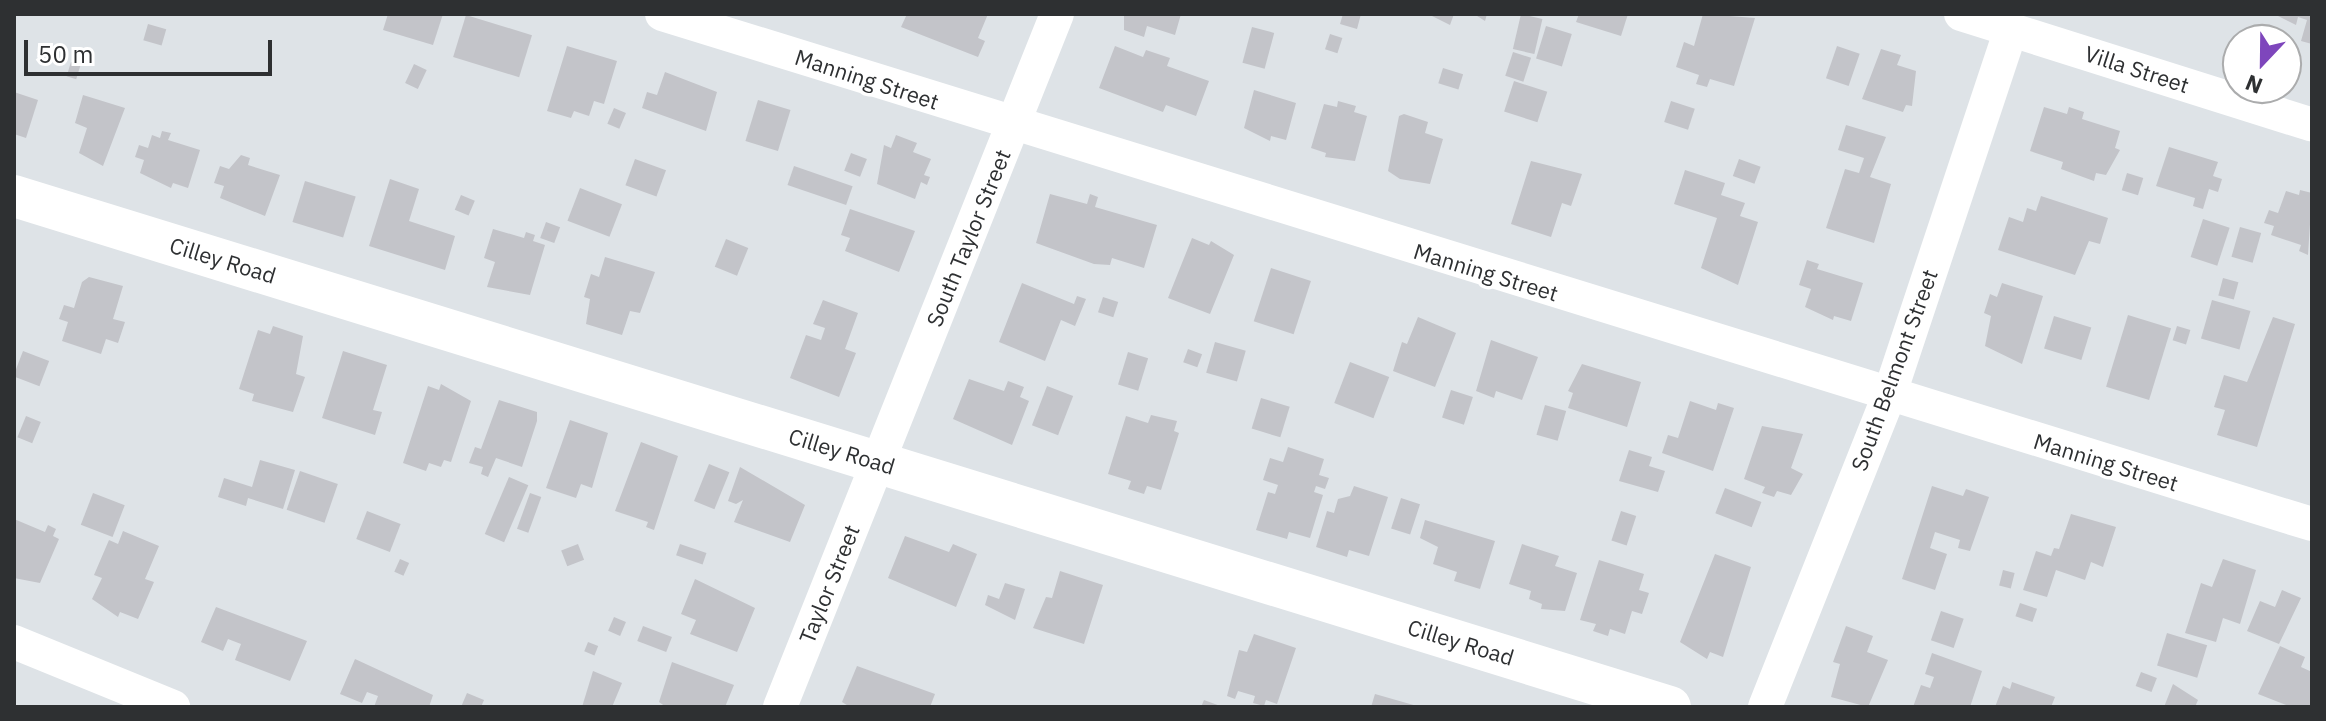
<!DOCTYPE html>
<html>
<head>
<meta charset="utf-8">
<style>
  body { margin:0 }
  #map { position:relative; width:2326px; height:721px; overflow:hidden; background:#dee3e7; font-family:"IBM Plex Sans",sans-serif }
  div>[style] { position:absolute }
  .building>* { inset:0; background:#c3c4c9; transform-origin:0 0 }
  .minor>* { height:34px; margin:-17px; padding:0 17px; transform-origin:17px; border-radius:17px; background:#fff }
  .tertiary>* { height:42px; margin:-21px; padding:0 21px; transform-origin:21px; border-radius:21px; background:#fff }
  span { translate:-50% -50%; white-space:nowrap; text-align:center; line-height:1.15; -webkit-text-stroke:7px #fff; paint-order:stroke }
  .street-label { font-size:22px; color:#2e3032 }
  .frame { position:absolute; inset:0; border:16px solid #2e3032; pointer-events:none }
  .north { position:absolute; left:2222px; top:24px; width:80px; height:80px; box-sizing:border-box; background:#fff; border:2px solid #abacad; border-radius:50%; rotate:202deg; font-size:22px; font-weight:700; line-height:32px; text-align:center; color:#2e3032 }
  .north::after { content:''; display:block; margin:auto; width:28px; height:36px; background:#7e46bc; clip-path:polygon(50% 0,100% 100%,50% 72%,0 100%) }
  .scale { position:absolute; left:24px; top:40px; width:248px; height:36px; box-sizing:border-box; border:4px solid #2e3032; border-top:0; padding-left:10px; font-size:24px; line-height:28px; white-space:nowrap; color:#2e3032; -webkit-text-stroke:6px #fff; paint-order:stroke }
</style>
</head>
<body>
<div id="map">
  <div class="building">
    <div style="clip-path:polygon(388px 14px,443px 14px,433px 45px,383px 30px)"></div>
    <div style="clip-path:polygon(907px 14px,988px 14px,978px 38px,985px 41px,978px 57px,901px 27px)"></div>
    <div style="clip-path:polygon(1124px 14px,1181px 14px,1175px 35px,1147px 26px,1144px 37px,1124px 30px)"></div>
    <div style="clip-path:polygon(1343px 14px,1361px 14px,1357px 29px,1340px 24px)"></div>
    <div style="clip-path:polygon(1428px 14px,1454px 14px,1450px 25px)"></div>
    <div style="clip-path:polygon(1474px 14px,1487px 14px,1485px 21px)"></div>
    <div style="left:1521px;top:14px;width:22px;height:36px;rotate:13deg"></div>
    <div style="clip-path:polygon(1579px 14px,1628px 14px,1621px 36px,1576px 22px)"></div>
    <div style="clip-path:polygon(1703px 14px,1755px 18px,1734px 86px,1710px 79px,1707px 87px,1696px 84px,1699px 75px,1676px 67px,1684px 42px,1694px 46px)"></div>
    <div style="clip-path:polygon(2274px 14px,2312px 14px,2312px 44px,2301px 41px,2307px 20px,2298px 17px,2296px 25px)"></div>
    <div style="left:466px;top:15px;width:69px;height:44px;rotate:17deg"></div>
    <div style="left:148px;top:24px;width:19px;height:17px;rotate:16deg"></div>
    <div style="left:1546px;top:26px;width:27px;height:34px;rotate:17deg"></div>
    <div style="left:1252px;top:27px;width:23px;height:37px;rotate:15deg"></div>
    <div style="left:1330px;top:34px;width:13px;height:16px;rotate:18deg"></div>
    <div style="clip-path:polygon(567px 46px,617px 61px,604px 104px,594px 101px,589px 116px,574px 111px,571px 118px,547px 111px)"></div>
    <div style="clip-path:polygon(1115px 46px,1143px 57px,1146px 50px,1170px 58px,1167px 66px,1209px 81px,1196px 116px,1166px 105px,1163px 112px,1099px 88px)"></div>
    <div style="left:1837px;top:46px;width:24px;height:34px;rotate:19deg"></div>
    <div style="clip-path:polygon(1881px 49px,1901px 55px,1897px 65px,1916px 71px,1912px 106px,1906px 105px,1903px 112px,1862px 99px)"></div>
    <div style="left:1513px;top:52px;width:19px;height:25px;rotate:18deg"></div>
    <div style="left:71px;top:62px;width:10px;height:15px;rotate:17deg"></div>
    <div style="left:414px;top:64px;width:14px;height:21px;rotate:25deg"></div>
    <div style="left:1443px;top:68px;width:21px;height:16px;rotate:17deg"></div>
    <div style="clip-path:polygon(665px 72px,717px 92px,706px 131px,642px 108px,647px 92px,657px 95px)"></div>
    <div style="left:1514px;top:81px;width:35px;height:32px;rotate:18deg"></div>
    <div style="clip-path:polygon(1254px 90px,1296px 103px,1286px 140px,1271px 136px,1270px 141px,1244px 128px)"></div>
    <div style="clip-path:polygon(14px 92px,38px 100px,26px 138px,14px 134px)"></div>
    <div style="clip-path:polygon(83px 95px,125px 108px,103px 166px,79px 153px,87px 128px,75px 123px)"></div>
    <div style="left:758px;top:100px;width:34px;height:43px;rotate:17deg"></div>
    <div style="clip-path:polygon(1338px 101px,1356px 106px,1354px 112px,1367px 116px,1355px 161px,1325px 157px,1326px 153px,1311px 148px,1324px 104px,1337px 107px)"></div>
    <div style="left:1671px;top:101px;width:25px;height:22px;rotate:18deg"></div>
    <div style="clip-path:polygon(2044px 107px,2067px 114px,2069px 107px,2084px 112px,2082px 119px,2120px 131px,2115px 148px,2120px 150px,2106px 175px,2096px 173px,2094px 181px,2061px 169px,2063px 162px,2030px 151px)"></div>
    <div style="left:614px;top:108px;width:13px;height:17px;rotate:23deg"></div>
    <div style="clip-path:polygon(1404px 114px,1428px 122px,1425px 133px,1443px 139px,1430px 184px,1400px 179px,1388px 171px,1399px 116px)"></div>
    <div style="clip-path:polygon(1846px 125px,1886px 137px,1870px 177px,1891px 184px,1874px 243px,1826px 228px,1845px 169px,1859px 173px,1864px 158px,1838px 150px)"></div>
    <div style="clip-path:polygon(162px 131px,171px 133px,168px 140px,200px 150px,188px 188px,173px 183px,171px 188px,140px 173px,144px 160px,135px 157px,139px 145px,148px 148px,152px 135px,160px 138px)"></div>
    <div style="clip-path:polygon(896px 135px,917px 143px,913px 152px,931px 159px,924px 175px,930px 177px,927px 185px,921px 182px,915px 199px,877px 184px,884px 145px,891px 148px)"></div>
    <div style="clip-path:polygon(2169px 147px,2218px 162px,2213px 176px,2222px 179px,2218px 192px,2209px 189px,2203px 209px,2193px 206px,2195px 198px,2156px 186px)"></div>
    <div style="left:851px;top:153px;width:17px;height:19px;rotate:21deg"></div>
    <div style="clip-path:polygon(241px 155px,250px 158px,248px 165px,280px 175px,265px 216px,220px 198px,224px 186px,214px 183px,220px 166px,229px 169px)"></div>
    <div style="left:635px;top:159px;width:33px;height:28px;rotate:20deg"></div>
    <div style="left:1739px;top:159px;width:23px;height:18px;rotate:20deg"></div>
    <div style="clip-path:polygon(1531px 161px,1582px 174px,1571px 206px,1562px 203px,1551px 237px,1511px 224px)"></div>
    <div style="left:794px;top:166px;width:62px;height:20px;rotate:19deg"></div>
    <div style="clip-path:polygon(1685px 170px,1725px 183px,1721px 195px,1745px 203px,1740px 216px,1758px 222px,1738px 285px,1701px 268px,1717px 218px,1674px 204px)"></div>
    <div style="left:2127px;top:173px;width:17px;height:18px;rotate:17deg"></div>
    <div style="clip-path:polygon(390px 179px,419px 189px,409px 221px,455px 236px,445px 270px,369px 246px)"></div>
    <div style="left:305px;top:181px;width:53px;height:43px;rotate:17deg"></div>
    <div style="left:580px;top:188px;width:45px;height:35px;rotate:21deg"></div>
    <div style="clip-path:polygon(2300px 190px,2312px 193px,2308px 255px,2299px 251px,2301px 245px,2271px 235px,2274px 226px,2264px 223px,2269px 210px,2278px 213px,2286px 191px,2299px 195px)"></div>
    <div style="clip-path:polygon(1050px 194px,1087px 204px,1090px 194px,1098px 197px,1095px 207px,1157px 225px,1144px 268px,1112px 258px,1110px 265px,1094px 264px,1036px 243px)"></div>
    <div style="left:461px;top:195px;width:15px;height:16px;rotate:23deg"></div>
    <div style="clip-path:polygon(2041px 196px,2108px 218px,2100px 244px,2089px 241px,2075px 275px,1998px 250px,2009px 217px,2023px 222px,2027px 208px,2036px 211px)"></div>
    <div style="clip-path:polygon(850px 209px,915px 231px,899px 272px,845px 251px,850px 238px,841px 235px)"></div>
    <div style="left:2203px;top:219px;width:28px;height:40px;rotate:18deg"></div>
    <div style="left:546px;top:222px;width:15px;height:17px;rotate:20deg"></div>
    <div style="left:2240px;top:227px;width:22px;height:31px;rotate:16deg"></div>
    <div style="clip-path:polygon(493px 229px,524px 238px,526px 232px,535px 235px,533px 241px,545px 245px,530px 295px,487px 287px,495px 262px,484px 258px)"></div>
    <div style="clip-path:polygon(1192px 238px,1209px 245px,1211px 241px,1234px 255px,1210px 314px,1168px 298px)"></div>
    <div style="left:726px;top:239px;width:24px;height:30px;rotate:22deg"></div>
    <div style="clip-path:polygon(605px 257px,655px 272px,640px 313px,630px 311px,622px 335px,586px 324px,590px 299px,584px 297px,591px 274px,599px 277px)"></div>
    <div style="clip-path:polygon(1807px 260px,1819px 264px,1817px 269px,1863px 283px,1851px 321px,1834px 316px,1833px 320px,1805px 307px,1811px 289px,1799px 285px)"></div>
    <div style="left:1271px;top:268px;width:42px;height:56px;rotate:18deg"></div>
    <div style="clip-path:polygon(89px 277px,123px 286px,113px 319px,125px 322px,118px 343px,106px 339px,101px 354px,62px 341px,68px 322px,59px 319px,64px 305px,74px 308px,82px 282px)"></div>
    <div style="left:2223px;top:278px;width:16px;height:18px;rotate:15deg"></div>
    <div style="clip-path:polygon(1022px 283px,1074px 304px,1077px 296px,1086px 299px,1075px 326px,1061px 320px,1045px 361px,999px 342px)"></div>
    <div style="clip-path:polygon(2002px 283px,2043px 296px,2022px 364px,1985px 346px,1991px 316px,1984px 313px,1990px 294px,1997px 297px)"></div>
    <div style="left:1103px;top:297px;width:16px;height:16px;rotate:18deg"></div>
    <div style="clip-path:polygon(823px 300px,858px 313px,845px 349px,856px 353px,839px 397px,790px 378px,806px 335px,821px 340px,825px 328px,813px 324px)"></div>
    <div style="left:2212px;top:300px;width:40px;height:40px;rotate:16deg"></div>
    <div style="left:2128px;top:315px;width:45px;height:75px;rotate:17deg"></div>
    <div style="left:2054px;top:316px;width:39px;height:34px;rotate:17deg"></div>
    <div style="clip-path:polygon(1418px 317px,1456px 333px,1435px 387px,1393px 371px,1402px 342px,1407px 344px)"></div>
    <div style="clip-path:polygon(2273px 317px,2295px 324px,2257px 447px,2217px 435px,2225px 410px,2214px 407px,2224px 375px,2247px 382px)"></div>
    <div style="clip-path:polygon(273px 326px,303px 336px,296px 374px,305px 377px,293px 412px,252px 401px,254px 394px,239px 389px,258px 330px,270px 334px)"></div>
    <div style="left:2177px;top:326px;width:14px;height:15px;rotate:17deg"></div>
    <div style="clip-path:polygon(1491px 340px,1538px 357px,1522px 400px,1496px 391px,1494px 398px,1476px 391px)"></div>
    <div style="left:1215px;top:342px;width:32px;height:32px;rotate:16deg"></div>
    <div style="left:1188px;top:349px;width:15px;height:14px;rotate:20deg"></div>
    <div style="left:23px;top:351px;width:28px;height:27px;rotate:21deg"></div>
    <div style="clip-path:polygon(343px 351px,387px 365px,373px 410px,382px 412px,375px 435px,322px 418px)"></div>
    <div style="left:1128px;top:352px;width:21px;height:34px;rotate:17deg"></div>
    <div style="left:1350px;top:362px;width:42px;height:44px;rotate:21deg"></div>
    <div style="clip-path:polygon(1582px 364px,1641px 382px,1627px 427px,1568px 408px,1573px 393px,1568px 391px)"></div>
    <div style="clip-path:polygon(969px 379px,1004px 391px,1008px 381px,1024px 387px,1020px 397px,1029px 401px,1012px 445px,953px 419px)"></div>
    <div style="clip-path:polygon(441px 384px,471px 401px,451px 462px,444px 460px,441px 467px,429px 463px,426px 471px,403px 463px,428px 386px,439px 390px)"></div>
    <div style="left:1047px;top:386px;width:28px;height:42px;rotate:21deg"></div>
    <div style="left:1451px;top:390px;width:23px;height:29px;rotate:18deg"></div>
    <div style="left:1261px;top:398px;width:30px;height:32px;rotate:17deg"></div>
    <div style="clip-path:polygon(499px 400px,537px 412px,537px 421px,522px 467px,496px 458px,488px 477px,481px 474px,483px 467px,469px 463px,475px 447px,481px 449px)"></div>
    <div style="clip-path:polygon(1690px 401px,1716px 410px,1718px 403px,1734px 408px,1713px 471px,1662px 453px,1668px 435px,1678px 438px)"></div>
    <div style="left:1545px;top:405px;width:22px;height:31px;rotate:16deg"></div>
    <div style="clip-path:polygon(1151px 415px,1177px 421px,1174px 431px,1179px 433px,1161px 490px,1147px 486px,1144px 494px,1128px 489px,1131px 481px,1108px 474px,1126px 416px,1148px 423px)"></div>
    <div style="left:26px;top:416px;width:16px;height:23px;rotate:22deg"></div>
    <div style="clip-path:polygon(570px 420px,608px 433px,592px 488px,581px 484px,576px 498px,546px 488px)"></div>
    <div style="clip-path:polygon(1762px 426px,1803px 434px,1791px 468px,1803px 474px,1791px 495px,1777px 491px,1774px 497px,1762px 493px,1765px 487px,1744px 479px)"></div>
    <div style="clip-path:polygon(641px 442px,678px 456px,654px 530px,646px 527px,648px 522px,615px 511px)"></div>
    <div style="clip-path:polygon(1288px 447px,1324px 459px,1319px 475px,1329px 478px,1325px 489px,1316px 486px,1314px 492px,1323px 495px,1310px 538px,1289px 532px,1287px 539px,1256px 530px,1268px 492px,1275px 494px,1278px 485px,1263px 480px,1270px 458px,1283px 462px)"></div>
    <div style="clip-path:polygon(1629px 450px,1652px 457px,1649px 466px,1665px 471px,1658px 492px,1619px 481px)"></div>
    <div style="clip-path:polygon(260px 460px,295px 470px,283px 509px,248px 498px,246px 506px,218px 497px,224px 478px,252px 487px)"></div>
    <div style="left:709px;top:464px;width:22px;height:40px;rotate:22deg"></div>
    <div style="clip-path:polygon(740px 467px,805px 505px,790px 542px,734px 522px,743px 500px,736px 504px,728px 501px)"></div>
    <div style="left:300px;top:471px;width:40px;height:41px;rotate:19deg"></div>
    <div style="left:509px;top:477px;width:21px;height:62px;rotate:23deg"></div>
    <div style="clip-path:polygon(1354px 486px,1388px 497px,1369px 556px,1349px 550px,1347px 557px,1316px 547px,1327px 511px,1334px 513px,1338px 499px,1350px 496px)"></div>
    <div style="clip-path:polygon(1932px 486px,1963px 496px,1966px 489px,1989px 497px,1970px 551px,1958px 548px,1960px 540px,1935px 532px,1930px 548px,1947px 554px,1935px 590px,1902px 579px)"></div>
    <div style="left:1725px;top:488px;width:39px;height:27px;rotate:21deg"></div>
    <div style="left:93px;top:493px;width:34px;height:34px;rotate:21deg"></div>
    <div style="left:530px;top:493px;width:12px;height:38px;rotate:20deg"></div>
    <div style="left:1401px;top:498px;width:20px;height:32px;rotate:18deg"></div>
    <div style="left:367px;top:511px;width:36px;height:30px;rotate:21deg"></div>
    <div style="left:1621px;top:511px;width:16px;height:31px;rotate:18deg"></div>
    <div style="clip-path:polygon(2071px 514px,2116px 527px,2103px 567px,2091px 562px,2085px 580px,2056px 570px,2047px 597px,2023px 590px,2036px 551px,2051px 556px,2054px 548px,2059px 549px)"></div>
    <div style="clip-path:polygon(14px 519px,45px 532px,48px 525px,56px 529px,53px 536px,59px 539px,40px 583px,14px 578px)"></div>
    <div style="clip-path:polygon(1425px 520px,1495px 541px,1480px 589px,1454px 581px,1457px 572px,1433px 564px,1438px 547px,1420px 538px)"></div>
    <div style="clip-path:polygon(123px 531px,159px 546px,145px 579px,154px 582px,138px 619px,120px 612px,118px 617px,92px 599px,102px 578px,94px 575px,109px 540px,118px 544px)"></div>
    <div style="clip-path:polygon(905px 536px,949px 552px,953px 544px,977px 554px,956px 607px,888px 578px)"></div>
    <div style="left:578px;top:544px;width:17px;height:18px;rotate:69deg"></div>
    <div style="left:680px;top:544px;width:28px;height:12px;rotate:19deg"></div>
    <div style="clip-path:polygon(1522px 544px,1559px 556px,1555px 566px,1577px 573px,1565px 611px,1541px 609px,1542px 604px,1529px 599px,1531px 591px,1509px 584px)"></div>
    <div style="clip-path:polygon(1715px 554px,1751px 567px,1723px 657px,1710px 652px,1707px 659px,1680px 642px)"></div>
    <div style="left:400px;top:559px;width:10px;height:14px;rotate:24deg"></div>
    <div style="clip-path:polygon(2223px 559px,2256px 570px,2240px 624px,2223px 618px,2216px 642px,2185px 633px,2201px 583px,2212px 587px)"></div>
    <div style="clip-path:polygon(1599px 560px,1644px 574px,1639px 590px,1649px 593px,1642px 614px,1632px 611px,1625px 634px,1610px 629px,1608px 636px,1593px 631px,1596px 624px,1580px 620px)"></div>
    <div style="left:2003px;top:570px;width:12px;height:16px;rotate:14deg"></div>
    <div style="clip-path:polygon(1060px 571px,1103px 585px,1084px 644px,1033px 628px,1046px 597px,1052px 598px)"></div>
    <div style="clip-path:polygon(695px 579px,755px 608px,737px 652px,690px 634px,696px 620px,681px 614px)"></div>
    <div style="clip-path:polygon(1005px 583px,1025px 589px,1015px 620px,985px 605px,988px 595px,999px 599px)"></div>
    <div style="clip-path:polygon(2282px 590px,2301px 598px,2279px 644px,2247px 631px,2260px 601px,2275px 607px)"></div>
    <div style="left:2020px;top:603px;width:18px;height:14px;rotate:19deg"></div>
    <div style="clip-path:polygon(216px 607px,307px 641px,290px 681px,235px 660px,241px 644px,228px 639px,223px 651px,201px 642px)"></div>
    <div style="left:1941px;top:611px;width:24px;height:31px;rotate:19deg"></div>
    <div style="left:614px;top:617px;width:13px;height:15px;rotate:23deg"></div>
    <div style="left:643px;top:626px;width:31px;height:16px;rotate:21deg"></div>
    <div style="clip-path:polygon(1846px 626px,1873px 636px,1867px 652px,1888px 660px,1868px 707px,1831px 697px,1840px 664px,1833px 662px)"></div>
    <div style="left:2167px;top:633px;width:42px;height:34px;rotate:17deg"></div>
    <div style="clip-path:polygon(1254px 634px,1296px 648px,1277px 704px,1266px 700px,1264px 706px,1253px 703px,1255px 696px,1238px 691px,1235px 699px,1227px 696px,1239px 650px,1247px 652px)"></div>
    <div style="left:588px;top:642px;width:11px;height:10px;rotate:22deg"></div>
    <div style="clip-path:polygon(2280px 646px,2305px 657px,2301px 667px,2312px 672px,2311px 707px,2291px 707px,2258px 694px)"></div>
    <div style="clip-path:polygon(1932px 653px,1982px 671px,1970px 707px,1913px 707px,1921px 685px,1930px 688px,1934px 677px,1925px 674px)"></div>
    <div style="clip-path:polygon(355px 659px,433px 695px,429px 707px,374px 707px,378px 696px,367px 692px,362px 703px,340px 694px)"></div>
    <div style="clip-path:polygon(672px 662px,734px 685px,725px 707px,666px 707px,659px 702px)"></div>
    <div style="clip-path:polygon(857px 666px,935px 694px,930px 707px,850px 707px,842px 702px)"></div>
    <div style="clip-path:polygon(593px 671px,622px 683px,612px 707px,582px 707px)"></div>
    <div style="left:2141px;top:672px;width:17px;height:15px;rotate:21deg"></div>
    <div style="clip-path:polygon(2012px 682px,2055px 697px,2051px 707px,1995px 707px,2003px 686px,2010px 689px)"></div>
    <div style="clip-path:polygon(2173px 684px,2198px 700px,2195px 707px,2164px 707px)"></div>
    <div style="clip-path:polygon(467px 693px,484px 700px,481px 707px,461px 707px)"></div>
    <div style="clip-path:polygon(1375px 694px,1417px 706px,1417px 707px,1371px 707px)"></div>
    <div style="clip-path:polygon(1204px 700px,1223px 707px,1201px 707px)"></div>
  </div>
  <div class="minor">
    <div style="left:662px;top:14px;width:1727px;rotate:17.18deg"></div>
    <div style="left:1961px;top:14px;width:368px;rotate:17.5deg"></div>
    <div style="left:14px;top:642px;width:172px;rotate:22.2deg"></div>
    <div style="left:780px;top:707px;width:746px;rotate:-68.21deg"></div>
    <div style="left:1765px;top:707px;width:335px;rotate:-68.3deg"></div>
    <div style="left:1889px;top:396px;width:387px;rotate:-71.6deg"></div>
  </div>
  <div class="tertiary">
    <div style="left:14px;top:196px;width:1733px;rotate:17.15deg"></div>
  </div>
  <div class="street-label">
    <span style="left:2137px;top:69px;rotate:18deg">Villa Street</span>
    <span style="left:867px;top:79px;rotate:18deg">Manning Street</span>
    <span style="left:968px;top:238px;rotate:-68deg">South Taylor Street</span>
    <span style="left:223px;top:260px;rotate:17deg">Cilley Road</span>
    <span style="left:1486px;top:272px;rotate:17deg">Manning Street</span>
    <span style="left:1894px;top:370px;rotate:-70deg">South Belmont Street</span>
    <span style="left:842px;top:451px;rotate:17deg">Cilley Road</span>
    <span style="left:2106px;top:462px;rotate:17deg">Manning Street</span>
    <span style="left:829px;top:584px;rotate:-68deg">Taylor Street</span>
    <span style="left:1461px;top:642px;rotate:17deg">Cilley Road</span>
  </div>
  <div class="frame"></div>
  <div class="north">N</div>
  <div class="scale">50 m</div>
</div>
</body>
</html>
